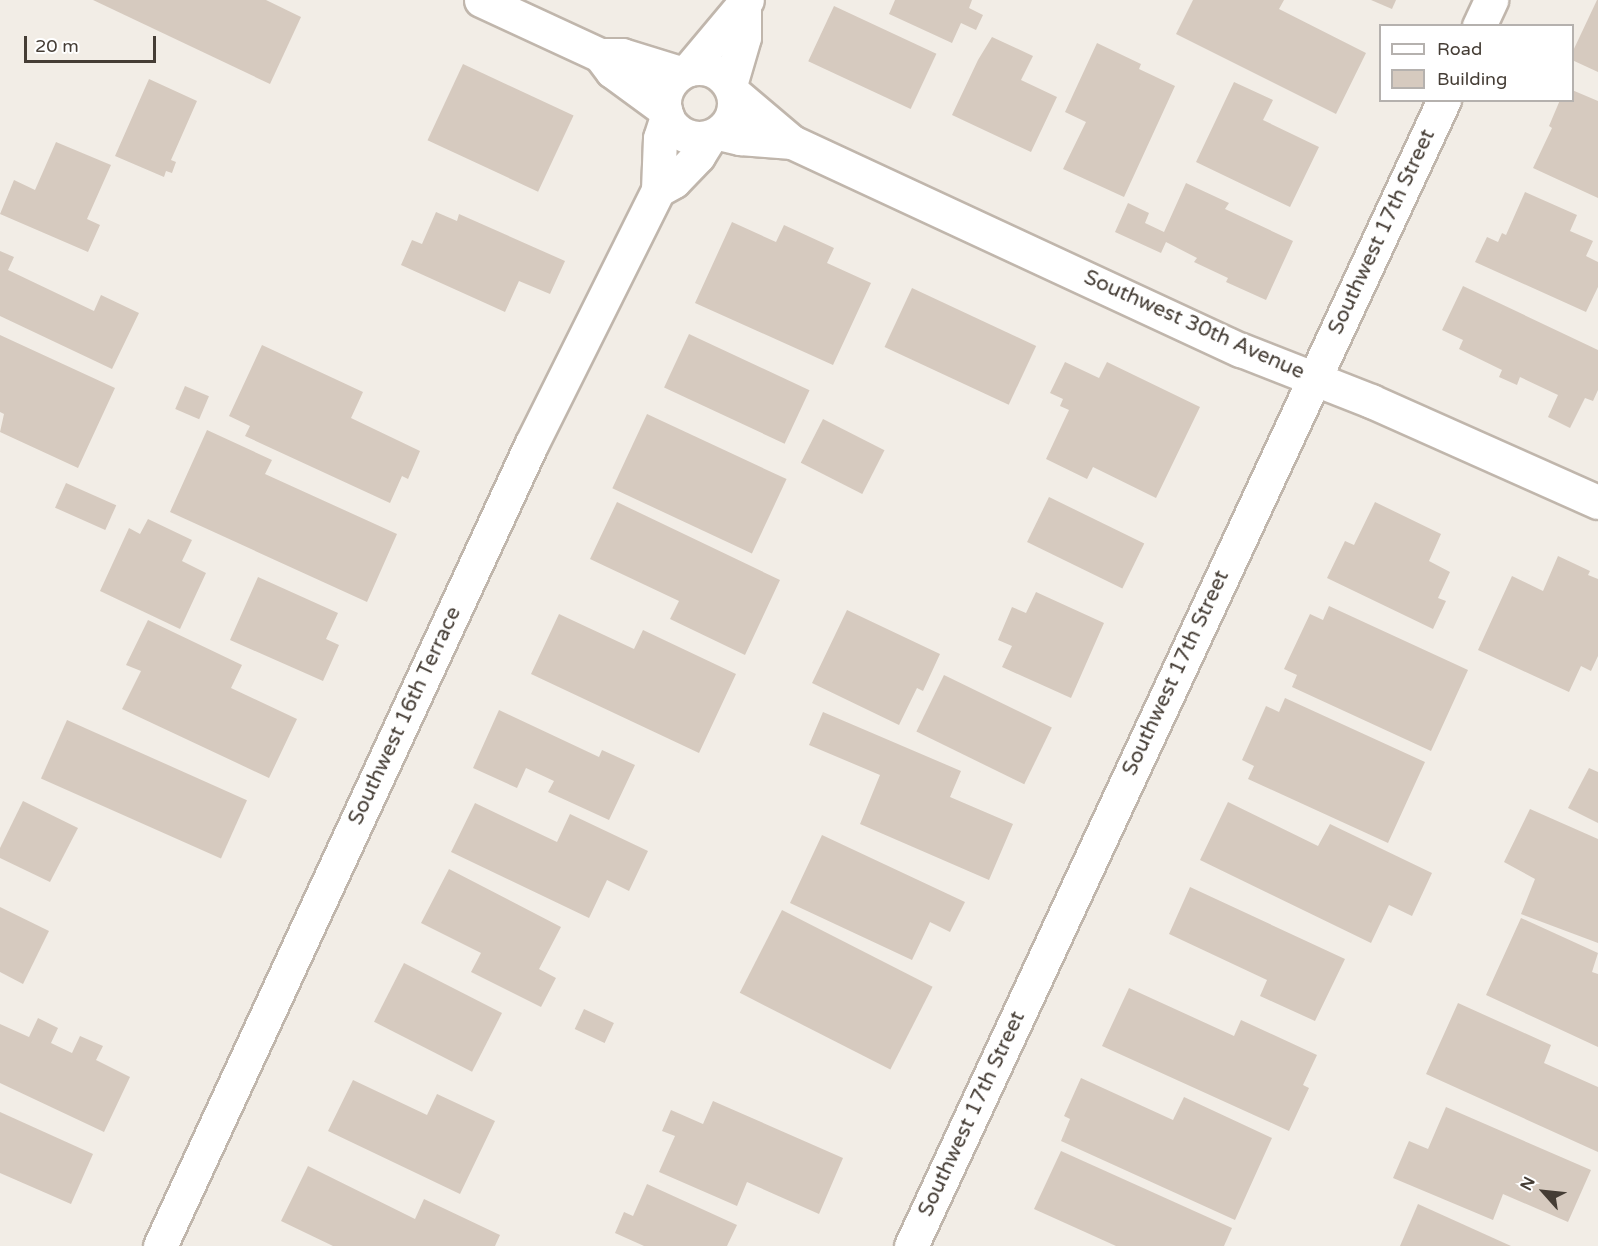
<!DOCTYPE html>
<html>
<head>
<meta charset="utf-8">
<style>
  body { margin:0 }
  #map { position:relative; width:1598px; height:1246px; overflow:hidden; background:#f2ede6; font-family:"Varela Round",sans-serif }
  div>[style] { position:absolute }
  .building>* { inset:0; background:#d6cabf; transform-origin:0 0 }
  .roads { filter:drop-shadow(2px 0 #c0b6ac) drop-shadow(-2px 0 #c0b6ac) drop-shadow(0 2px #c0b6ac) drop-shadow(0 -2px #c0b6ac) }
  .minor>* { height:33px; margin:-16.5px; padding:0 16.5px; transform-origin:16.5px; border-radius:16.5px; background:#fff }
  .minor>.ring { margin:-16.5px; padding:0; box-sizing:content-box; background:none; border:33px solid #fff; border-radius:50% }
  span { translate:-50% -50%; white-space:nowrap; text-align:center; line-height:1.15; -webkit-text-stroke:6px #fff; paint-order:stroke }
  .street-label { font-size:21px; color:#453d35 }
  .legend { position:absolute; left:1379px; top:24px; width:195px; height:78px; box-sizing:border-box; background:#fff; border:2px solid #b5b1ae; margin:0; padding:8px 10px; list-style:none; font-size:18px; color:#453d35 }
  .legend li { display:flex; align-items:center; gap:12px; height:30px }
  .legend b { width:30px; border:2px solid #b5b1ae }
  .north { position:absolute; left:1514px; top:1162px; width:60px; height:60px; -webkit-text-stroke:4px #fff; paint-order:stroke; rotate:297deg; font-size:16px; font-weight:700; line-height:24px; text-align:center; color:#453d35 }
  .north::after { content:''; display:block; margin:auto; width:21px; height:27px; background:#453d35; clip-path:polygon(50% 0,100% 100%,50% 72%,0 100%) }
  .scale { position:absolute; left:24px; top:36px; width:132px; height:27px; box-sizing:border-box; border:3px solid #453d35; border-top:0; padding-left:8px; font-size:18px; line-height:21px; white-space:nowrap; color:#453d35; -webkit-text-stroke:4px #fff; paint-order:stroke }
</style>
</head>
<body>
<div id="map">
  <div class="building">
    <div style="clip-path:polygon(93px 0,266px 0,301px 17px,270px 84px)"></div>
    <div style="clip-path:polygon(895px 0,972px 0,969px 8px,983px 15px,976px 30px,961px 23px,952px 43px,889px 14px)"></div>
    <div style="clip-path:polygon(1193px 0,1284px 0,1279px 9px,1366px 53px,1336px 114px,1176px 34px)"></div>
    <div style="clip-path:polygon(1371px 0,1396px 0,1392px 9px)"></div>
    <div style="clip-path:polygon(1597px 0,1598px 0,1598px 72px,1572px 60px,1572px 53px)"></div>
    <div style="left:834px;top:6px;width:113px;height:61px;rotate:25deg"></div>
    <div style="clip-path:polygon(992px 37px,1033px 56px,1021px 80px,1057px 97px,1031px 152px,952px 115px,978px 60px)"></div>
    <div style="clip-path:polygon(1097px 43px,1141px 64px,1139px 69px,1175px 86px,1124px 197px,1063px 169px,1086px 122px,1065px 112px)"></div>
    <div style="left:463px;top:64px;width:122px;height:84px;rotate:25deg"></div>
    <div style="clip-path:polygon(149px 79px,197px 101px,171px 160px,176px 162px,172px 173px,166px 171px,164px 177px,115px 156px)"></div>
    <div style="clip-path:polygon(1234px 82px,1273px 100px,1263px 120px,1319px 147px,1290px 207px,1196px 162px)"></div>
    <div style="clip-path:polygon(1572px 90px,1598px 101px,1598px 198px,1533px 168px,1552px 128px,1549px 126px,1560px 100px,1572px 100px)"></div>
    <div style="clip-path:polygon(56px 142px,111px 165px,87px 219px,100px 225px,88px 252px,0 214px,14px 180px,35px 190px)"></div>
    <div style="clip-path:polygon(1186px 183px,1229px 203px,1225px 209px,1293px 241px,1266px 300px,1226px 282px,1228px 278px,1194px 262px,1197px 258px,1166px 242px,1161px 253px,1115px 232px,1128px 203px,1149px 213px,1145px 223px,1164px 232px)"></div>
    <div style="clip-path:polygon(1525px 192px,1577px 215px,1570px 231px,1593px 241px,1586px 256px,1598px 262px,1598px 287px,1586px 312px,1475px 262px,1487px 237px,1498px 242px,1502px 233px,1506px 235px)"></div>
    <div style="clip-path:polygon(436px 212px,457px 221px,459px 214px,565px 261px,550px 294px,519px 281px,505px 312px,401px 265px,412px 240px,422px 244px)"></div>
    <div style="clip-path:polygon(732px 222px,776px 242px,784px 225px,834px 248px,827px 263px,871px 283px,833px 365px,695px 303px)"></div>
    <div style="clip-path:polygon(0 251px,14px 257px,8px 270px,94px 311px,101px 295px,139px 313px,112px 369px,0 316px)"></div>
    <div style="clip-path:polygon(1463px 286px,1598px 350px,1598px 390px,1593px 401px,1585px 398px,1570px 428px,1548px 417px,1558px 395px,1520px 377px,1517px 385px,1499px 377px,1502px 370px,1459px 349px,1463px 340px,1442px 330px)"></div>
    <div style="left:912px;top:288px;width:137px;height:65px;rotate:25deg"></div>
    <div style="left:689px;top:334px;width:133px;height:59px;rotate:25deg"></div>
    <div style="clip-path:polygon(0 335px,115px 388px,78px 468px,0 432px,4px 414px,0 412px)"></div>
    <div style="clip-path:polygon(262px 345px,363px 392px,351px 418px,420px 451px,408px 479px,402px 476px,390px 503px,245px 436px,250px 426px,229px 416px)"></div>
    <div style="clip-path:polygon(1065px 362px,1099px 378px,1107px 362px,1200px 407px,1156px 498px,1093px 467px,1087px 479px,1046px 459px,1069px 410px,1060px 406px,1063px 399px,1050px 393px)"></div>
    <div style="left:185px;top:386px;width:26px;height:25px;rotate:23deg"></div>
    <div style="left:647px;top:414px;width:154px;height:82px;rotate:25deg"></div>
    <div style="left:823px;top:419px;width:69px;height:49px;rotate:27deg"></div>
    <div style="clip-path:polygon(207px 430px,272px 460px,265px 474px,397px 534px,367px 602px,170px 512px)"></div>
    <div style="left:66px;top:483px;width:55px;height:27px;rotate:24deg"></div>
    <div style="left:1049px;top:497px;width:106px;height:50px;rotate:26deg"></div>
    <div style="clip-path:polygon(617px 502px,780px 580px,745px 655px,670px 619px,679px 601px,590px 559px)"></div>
    <div style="clip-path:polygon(1375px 502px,1441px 534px,1429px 561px,1450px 572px,1438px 598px,1446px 601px,1433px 629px,1327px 578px,1345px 541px,1354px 545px)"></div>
    <div style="clip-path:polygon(148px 519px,192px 540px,182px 561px,206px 573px,180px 629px,100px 591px,129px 528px,140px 534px)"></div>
    <div style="clip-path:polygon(1558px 556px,1590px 571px,1588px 575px,1598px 579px,1598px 656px,1591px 671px,1581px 666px,1569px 692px,1478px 650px,1512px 576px,1543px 591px)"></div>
    <div style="clip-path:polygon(258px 577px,338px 613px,326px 639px,339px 645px,323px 681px,230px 640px)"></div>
    <div style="clip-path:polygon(1036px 592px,1104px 623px,1071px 698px,1002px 667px,1012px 646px,998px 640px,1012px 607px,1026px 613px)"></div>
    <div style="clip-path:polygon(1329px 606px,1468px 670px,1431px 751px,1292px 687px,1297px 675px,1284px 669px,1310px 614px,1323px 620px)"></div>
    <div style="clip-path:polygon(847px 610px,940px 654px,923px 691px,917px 688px,899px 725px,812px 683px)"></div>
    <div style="clip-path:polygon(559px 614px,634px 649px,643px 630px,736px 674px,699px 753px,531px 674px)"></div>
    <div style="clip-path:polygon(148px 620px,242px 665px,231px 688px,297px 719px,269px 778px,122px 709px,141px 671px,126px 665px)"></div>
    <div style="left:944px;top:675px;width:120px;height:63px;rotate:26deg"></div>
    <div style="clip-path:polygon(1285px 698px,1425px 762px,1388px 843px,1248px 779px,1254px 766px,1242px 760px,1266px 706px,1279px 712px)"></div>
    <div style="clip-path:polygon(499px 710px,599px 757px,602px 750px,635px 765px,609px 820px,548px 792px,554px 781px,526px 768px,517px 788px,473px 768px)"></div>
    <div style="clip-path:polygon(823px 712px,961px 771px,950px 797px,1013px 824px,989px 880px,860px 824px,880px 775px,809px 745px)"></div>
    <div style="left:67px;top:720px;width:197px;height:64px;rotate:24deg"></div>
    <div style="clip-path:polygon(1589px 768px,1598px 772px,1598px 823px,1568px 808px)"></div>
    <div style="clip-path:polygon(23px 801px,78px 828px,50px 882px,0 858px,0 848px)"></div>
    <div style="clip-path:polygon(1228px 802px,1318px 846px,1330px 824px,1432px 873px,1412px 916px,1389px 905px,1371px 943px,1200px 860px)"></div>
    <div style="clip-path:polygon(475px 803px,557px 842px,570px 814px,648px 851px,629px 891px,607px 880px,589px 918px,451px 852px)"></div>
    <div style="clip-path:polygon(1530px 809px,1598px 839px,1598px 943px,1521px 914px,1535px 879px,1504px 862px)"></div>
    <div style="clip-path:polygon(822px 835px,965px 902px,950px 932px,930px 922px,912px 960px,790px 903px)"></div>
    <div style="clip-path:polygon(449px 869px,561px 927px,539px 969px,556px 978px,541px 1007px,471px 972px,481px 953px,421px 923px)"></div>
    <div style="clip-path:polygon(1190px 887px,1345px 959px,1315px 1021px,1260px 996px,1267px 980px,1169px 934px)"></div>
    <div style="clip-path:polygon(0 907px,49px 931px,23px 984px,0 972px)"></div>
    <div style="left:782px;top:910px;width:169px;height:93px;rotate:27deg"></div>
    <div style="clip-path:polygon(1521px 918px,1598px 953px,1592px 972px,1598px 974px,1598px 1047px,1486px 995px)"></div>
    <div style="left:404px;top:963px;width:110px;height:66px;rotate:27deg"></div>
    <div style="clip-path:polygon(1129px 988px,1234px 1036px,1241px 1020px,1317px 1055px,1303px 1085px,1309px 1088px,1289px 1131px,1102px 1046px)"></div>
    <div style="clip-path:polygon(1458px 1003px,1551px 1045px,1544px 1063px,1598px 1087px,1598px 1152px,1426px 1074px)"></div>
    <div style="left:584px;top:1009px;width:33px;height:22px;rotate:25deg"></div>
    <div style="clip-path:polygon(38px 1018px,58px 1028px,51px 1043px,72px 1053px,80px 1036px,103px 1046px,96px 1060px,130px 1077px,104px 1132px,0 1083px,0 1024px,29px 1037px)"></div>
    <div style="clip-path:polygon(1081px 1078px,1173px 1120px,1184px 1097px,1272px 1138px,1235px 1220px,1061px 1141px,1070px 1119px,1064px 1116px)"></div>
    <div style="clip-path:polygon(353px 1080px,427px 1115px,437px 1094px,495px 1121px,460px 1194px,328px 1131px)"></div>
    <div style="clip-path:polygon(713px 1101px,843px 1158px,819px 1214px,747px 1182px,737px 1206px,659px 1172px,675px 1136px,662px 1131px,671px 1110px,703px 1124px)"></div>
    <div style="clip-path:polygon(1446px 1107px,1591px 1170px,1568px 1222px,1503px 1194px,1493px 1220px,1393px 1178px,1409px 1141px,1428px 1149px)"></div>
    <div style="clip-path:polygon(0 1112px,93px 1154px,71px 1204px,0 1173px)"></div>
    <div style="clip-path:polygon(1061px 1151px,1232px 1228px,1224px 1246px,1116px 1246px,1034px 1209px)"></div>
    <div style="clip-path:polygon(308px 1166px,415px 1219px,424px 1199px,500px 1235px,495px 1246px,333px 1246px,281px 1221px)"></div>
    <div style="clip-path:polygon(647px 1184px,737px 1225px,727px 1246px,644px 1246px,615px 1233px,624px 1212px,633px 1216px)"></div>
    <div style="clip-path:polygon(1418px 1204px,1511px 1246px,1400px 1246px)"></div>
  </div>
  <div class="roads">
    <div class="minor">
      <div style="left:481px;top:0;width:131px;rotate:24.8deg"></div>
      <div style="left:600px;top:55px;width:22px"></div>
      <div style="left:622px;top:55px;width:61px;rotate:17.2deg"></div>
      <div style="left:1479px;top:26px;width:29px;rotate:-65deg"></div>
      <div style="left:600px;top:55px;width:20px;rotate:53deg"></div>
      <div style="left:612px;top:71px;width:66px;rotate:36.3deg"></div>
      <div class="ring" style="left:664px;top:68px;width:37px;height:37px"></div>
      <div style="left:689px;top:69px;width:90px;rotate:-50deg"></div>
      <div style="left:730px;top:85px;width:50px;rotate:-73.7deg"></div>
      <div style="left:744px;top:37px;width:31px;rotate:-90deg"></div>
      <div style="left:733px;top:92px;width:77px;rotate:40.3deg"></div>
      <div style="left:792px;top:142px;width:495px;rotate:24.9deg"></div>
      <div style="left:1241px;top:350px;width:140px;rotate:21.4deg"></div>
      <div style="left:1371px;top:401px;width:248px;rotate:24deg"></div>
      <div style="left:718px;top:133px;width:23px;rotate:13deg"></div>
      <div style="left:740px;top:138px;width:52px;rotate:4.4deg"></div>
      <div style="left:658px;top:190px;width:18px;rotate:-29deg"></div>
      <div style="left:674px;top:181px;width:35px;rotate:-46deg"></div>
      <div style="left:698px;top:156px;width:22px;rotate:-58deg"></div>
      <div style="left:160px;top:1246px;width:883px;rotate:-65.15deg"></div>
      <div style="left:531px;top:445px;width:285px;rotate:-63.5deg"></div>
      <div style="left:658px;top:190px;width:52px;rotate:-87.8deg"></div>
      <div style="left:660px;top:138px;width:23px;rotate:-72deg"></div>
      <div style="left:911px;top:1246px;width:1264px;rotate:-65.06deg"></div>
    </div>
  </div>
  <div class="street-label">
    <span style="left:1382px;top:232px;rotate:-65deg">Southwest 17th Street</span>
    <span style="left:1194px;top:325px;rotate:24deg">Southwest 30th Avenue</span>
    <span style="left:1176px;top:673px;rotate:-65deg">Southwest 17th Street</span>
    <span style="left:405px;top:716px;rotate:-65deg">Southwest 16th Terrace</span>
    <span style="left:972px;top:1114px;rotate:-65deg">Southwest 17th Street</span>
  </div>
  <ul class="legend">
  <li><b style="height:8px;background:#fff"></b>Road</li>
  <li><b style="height:16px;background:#d6cabf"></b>Building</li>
  </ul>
  <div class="north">N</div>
  <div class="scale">20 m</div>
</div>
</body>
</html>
